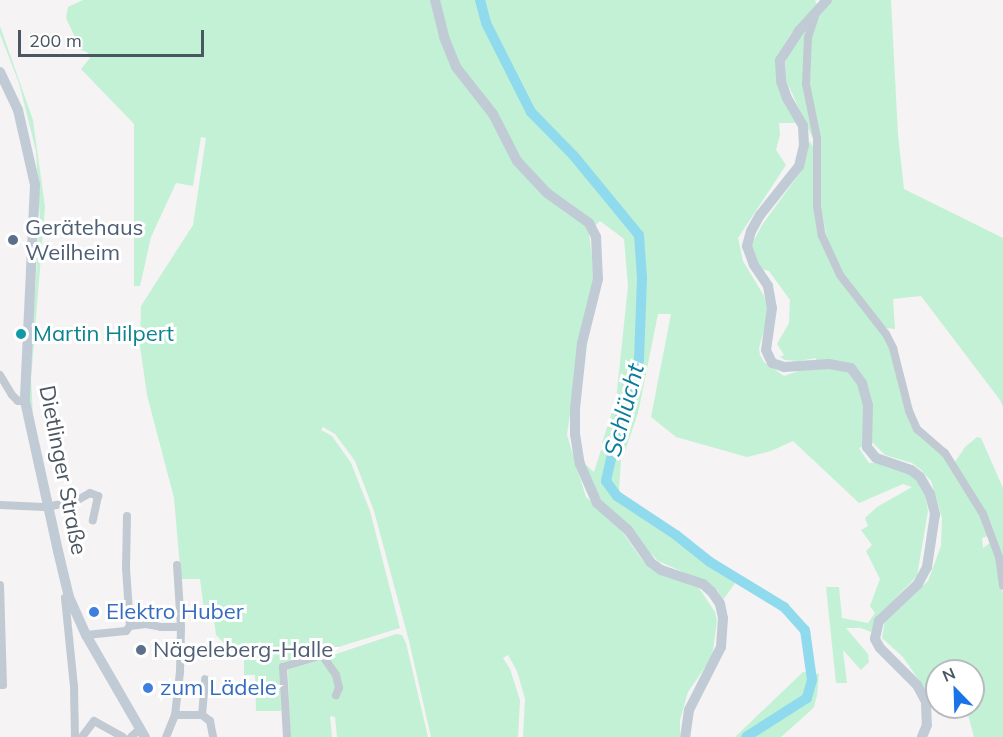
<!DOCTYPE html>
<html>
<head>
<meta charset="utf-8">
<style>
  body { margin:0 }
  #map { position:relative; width:1003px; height:737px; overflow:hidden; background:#f5f3f3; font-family:Mulish,sans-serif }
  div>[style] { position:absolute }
  .green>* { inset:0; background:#c3f1d5 }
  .river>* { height:10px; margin:-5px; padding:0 5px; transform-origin:5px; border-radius:5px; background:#90daee }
  .street>* { height:8px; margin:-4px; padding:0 4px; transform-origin:4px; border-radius:4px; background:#c1cad2 }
  .secondary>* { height:10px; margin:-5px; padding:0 5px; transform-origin:5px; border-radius:5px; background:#c1cbd6 }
  .dots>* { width:16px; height:16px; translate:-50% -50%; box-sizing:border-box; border:3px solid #fff; border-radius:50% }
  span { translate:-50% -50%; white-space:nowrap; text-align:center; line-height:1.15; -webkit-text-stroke:6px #fff; paint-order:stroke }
  .service-label { font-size:22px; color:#4e5e75 }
  .left { translate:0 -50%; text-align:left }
  .culture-label { font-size:22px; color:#0d838f }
  .street-label { font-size:22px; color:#4a5661 }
  .shop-label { font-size:22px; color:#366cbe }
  .water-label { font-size:24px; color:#0c7c9b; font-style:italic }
  .north { position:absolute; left:925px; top:659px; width:60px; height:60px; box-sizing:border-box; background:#fff; border:2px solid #b7bbc0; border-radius:50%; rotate:337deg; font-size:16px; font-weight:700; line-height:24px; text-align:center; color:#4a5661 }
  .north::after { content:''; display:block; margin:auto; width:21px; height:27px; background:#1a73e8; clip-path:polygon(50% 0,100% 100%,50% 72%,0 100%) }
  .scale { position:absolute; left:18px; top:30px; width:186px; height:27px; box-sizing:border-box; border:3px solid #4a5661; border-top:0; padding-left:8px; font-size:18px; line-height:21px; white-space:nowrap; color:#4a5661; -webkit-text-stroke:4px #fff; paint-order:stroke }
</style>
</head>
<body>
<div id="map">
  <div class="green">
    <div style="clip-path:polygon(83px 0,815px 0,817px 5px,790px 35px,779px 54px,798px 123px,779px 123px,780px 135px,776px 150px,786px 165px,738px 238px,743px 261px,764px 296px,769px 311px,759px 348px,760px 355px,764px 362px,784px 376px,817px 365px,816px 358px,799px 361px,785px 360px,780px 357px,784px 355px,777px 344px,789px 323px,790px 300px,769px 271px,761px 269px,751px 246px,762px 225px,802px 170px,810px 141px,813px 147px,817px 230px,829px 259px,848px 291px,893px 349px,900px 392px,911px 425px,951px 463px,981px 514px,988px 536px,982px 538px,983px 548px,990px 543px,996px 557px,1003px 595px,1003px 737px,974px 737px,966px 707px,973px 707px,973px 671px,937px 671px,937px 693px,929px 695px,903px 657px,882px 638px,885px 621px,928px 581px,941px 546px,942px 518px,931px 481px,922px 471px,912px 463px,885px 455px,873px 443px,859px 448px,869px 463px,883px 463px,913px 474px,925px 490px,928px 511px,917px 576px,881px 613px,871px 632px,861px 628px,846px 628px,868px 654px,869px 662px,861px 670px,843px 650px,847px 683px,836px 683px,826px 587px,839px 587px,842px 618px,868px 623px,875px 613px,870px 606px,880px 579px,866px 551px,872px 545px,861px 530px,868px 526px,865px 518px,877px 507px,912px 487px,903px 484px,859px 503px,793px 441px,771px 451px,747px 457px,676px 437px,651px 417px,671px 314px,658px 314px,638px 413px,625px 451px,602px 443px,616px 400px,628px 286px,624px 239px,600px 221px,589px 231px,594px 277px,582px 330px,567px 435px,586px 497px,619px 527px,640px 557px,651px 569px,699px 588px,715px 612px,717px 621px,712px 657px,688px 692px,680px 720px,680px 737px,523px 737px,525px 699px,517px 671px,508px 655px,503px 658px,510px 669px,520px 700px,518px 737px,431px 737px,409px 641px,374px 511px,355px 461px,335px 434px,323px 427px,321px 430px,332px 436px,351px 463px,370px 511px,400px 628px,280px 665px,281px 711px,256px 711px,255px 675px,244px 675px,244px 657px,228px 653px,229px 648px,216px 635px,214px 619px,205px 617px,200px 579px,181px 579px,174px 498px,147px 395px,140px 346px,141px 306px,193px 225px,206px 138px,201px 137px,193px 186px,176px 183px,151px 237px,140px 286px,134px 286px,134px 124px,81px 69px,90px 58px,87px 52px,81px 50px,66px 18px,68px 7px)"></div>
    <div style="clip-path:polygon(832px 0,891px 0,898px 135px,904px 189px,1003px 238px,1003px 407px,1000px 400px,921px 296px,893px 299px,895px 329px,885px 328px,846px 278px,828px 243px,820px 203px,821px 138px,808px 86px,811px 38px,818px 18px)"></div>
    <div style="clip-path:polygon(809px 24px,804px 49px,815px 143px,785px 78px,786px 58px)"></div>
    <div style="clip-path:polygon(0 26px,33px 120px,45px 207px,31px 379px,33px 417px,31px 417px,29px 378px,40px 220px,36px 151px,19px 83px,0 34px)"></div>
    <div style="clip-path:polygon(977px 437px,981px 438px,1003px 488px,1003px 570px,1001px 555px,955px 462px,965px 447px)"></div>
    <div style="clip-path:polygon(601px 450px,621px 458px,619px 492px,686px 538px,738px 579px,723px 600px,717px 589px,706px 582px,658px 561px,604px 505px,583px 467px,587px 466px,594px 472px)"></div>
    <div style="clip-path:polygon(396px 634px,402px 635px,406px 643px,428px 737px,337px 737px,335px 717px,330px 716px,332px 737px,290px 737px,288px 670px)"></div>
    <div style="clip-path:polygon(803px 672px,819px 674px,817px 695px,814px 707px,809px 712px,781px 737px,735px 737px)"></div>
  </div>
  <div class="river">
    <div style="left:480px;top:0;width:24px;rotate:75deg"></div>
    <div style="left:486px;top:23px;width:100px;rotate:63.2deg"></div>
    <div style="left:531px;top:112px;width:62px;rotate:45.7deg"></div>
    <div style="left:574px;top:156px;width:102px;rotate:50.6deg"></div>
    <div style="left:639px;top:235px;width:43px;rotate:86deg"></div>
    <div style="left:642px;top:278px;width:82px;rotate:92.1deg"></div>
    <div style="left:639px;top:360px;width:48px;rotate:109.6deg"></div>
    <div style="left:623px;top:405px;width:78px;rotate:102.6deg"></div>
    <div style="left:606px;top:481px;width:19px;rotate:54deg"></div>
    <div style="left:617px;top:496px;width:71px;rotate:33.5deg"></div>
    <div style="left:676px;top:535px;width:43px;rotate:38.5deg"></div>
    <div style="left:710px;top:562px;width:87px;rotate:31.3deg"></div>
    <div style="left:784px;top:607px;width:31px;rotate:48deg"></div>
    <div style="left:805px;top:630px;width:50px;rotate:82deg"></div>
    <div style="left:812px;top:680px;width:19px;rotate:106deg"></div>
    <div style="left:807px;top:698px;width:72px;rotate:147.4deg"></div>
  </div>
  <div class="street">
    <div style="left:815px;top:16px;width:22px;rotate:108deg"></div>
    <div style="left:808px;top:37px;width:47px;rotate:92.4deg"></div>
    <div style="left:806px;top:84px;width:55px;rotate:78.5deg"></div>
    <div style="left:817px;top:138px;width:68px;rotate:90deg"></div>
    <div style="left:817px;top:206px;width:30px;rotate:81deg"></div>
    <div style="left:822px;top:236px;width:43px;rotate:65.2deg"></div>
    <div style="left:840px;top:275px;width:75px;rotate:52.1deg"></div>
    <div style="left:886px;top:334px;width:16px;rotate:63deg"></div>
    <div style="left:893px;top:348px;width:65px;rotate:75.7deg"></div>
    <div style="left:909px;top:411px;width:20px;rotate:66deg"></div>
    <div style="left:917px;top:429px;width:37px;rotate:41deg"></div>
    <div style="left:945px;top:453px;width:72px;rotate:58.1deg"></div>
    <div style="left:983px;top:514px;width:46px;rotate:69.6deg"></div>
    <div style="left:999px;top:557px;width:29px;rotate:82deg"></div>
    <div style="left:0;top:375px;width:23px;rotate:59deg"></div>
    <div style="left:12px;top:395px;width:8px;rotate:45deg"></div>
    <div style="left:18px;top:401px;width:7px"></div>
    <div style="left:0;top:505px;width:44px;rotate:2.6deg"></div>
    <div style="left:44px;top:507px;width:30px;rotate:-9deg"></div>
    <div style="left:74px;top:502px;width:18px;rotate:-29deg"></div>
    <div style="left:90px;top:493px;width:9px;rotate:21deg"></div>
    <div style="left:98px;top:496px;width:25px;rotate:102deg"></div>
    <div style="left:127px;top:516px;width:52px;rotate:91.1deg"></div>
    <div style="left:126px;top:568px;width:58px;rotate:86.1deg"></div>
    <div style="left:177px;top:565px;width:62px;rotate:86.3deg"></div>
    <div style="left:0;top:585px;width:100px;rotate:88.3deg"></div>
    <div style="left:3px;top:685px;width:3px;rotate:180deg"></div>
    <div style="left:69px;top:597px;width:4px;rotate:166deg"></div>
    <div style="left:65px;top:598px;width:88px;rotate:84.2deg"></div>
    <div style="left:74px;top:686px;width:51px;rotate:88.9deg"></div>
    <div style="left:86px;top:635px;width:40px;rotate:-5.7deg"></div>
    <div style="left:126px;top:631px;width:6px;rotate:-51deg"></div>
    <div style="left:130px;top:626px;width:16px;rotate:-7deg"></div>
    <div style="left:146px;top:624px;width:15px;rotate:11deg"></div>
    <div style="left:161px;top:627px;width:20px"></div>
    <div style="left:181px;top:627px;width:45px;rotate:91.3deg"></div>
    <div style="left:180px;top:672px;width:43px;rotate:96.6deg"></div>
    <div style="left:175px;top:715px;width:24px;rotate:112deg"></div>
    <div style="left:175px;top:715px;width:27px"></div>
    <div style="left:202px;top:715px;width:10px;rotate:37deg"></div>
    <div style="left:210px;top:721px;width:16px;rotate:79deg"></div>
    <div style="left:202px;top:715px;width:36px;rotate:-85deg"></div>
    <div style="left:82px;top:737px;width:20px;rotate:-53deg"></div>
    <div style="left:94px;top:721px;width:33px;rotate:29deg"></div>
    <div style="left:131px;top:737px;width:12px;rotate:-42deg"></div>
    <div style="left:287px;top:737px;width:70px;rotate:-93.3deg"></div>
    <div style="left:283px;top:667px;width:41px;rotate:-17.1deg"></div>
    <div style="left:322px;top:655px;width:24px;rotate:55deg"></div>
    <div style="left:336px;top:675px;width:13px;rotate:77deg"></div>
    <div style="left:339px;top:688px;width:8px;rotate:113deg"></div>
  </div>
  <div class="secondary">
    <div style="left:435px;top:0;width:38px;rotate:76deg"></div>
    <div style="left:444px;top:37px;width:32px;rotate:68deg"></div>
    <div style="left:456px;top:67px;width:60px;rotate:51.8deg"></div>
    <div style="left:493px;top:114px;width:53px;rotate:62.9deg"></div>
    <div style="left:517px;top:161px;width:44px;rotate:46.8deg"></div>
    <div style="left:547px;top:193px;width:52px;rotate:35.5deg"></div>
    <div style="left:589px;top:223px;width:16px;rotate:63deg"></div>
    <div style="left:596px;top:237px;width:42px;rotate:87.3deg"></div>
    <div style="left:598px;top:279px;width:66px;rotate:104deg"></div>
    <div style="left:582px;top:343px;width:65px;rotate:96.1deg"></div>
    <div style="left:575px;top:408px;width:26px;rotate:90deg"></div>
    <div style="left:575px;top:434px;width:30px;rotate:81deg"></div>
    <div style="left:580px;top:464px;width:43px;rotate:66.4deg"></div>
    <div style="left:597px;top:503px;width:41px;rotate:41.1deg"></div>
    <div style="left:628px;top:530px;width:39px;rotate:55deg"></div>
    <div style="left:650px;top:562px;width:14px;rotate:36deg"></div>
    <div style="left:661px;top:570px;width:44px;rotate:18.4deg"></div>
    <div style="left:703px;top:584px;width:12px;rotate:42deg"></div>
    <div style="left:712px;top:592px;width:14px;rotate:56deg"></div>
    <div style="left:720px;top:604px;width:14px;rotate:78deg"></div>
    <div style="left:723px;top:618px;width:29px;rotate:94deg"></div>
    <div style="left:721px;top:647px;width:71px;rotate:116.9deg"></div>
    <div style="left:689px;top:710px;width:27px;rotate:98deg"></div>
    <div style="left:827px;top:0;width:42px;rotate:132.1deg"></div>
    <div style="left:799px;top:31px;width:35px;rotate:123deg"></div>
    <div style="left:780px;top:60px;width:21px;rotate:87deg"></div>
    <div style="left:781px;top:81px;width:18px;rotate:71deg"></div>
    <div style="left:787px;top:98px;width:32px;rotate:60deg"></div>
    <div style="left:803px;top:126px;width:19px;rotate:87deg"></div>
    <div style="left:804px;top:145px;width:22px;rotate:103deg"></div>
    <div style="left:799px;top:166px;width:63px;rotate:128.5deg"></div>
    <div style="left:760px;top:215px;width:18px;rotate:119deg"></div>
    <div style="left:751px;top:231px;width:16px;rotate:105deg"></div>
    <div style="left:747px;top:246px;width:20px;rotate:70deg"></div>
    <div style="left:754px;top:265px;width:25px;rotate:56deg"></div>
    <div style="left:768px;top:286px;width:22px;rotate:80deg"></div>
    <div style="left:772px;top:308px;width:42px;rotate:98.1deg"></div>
    <div style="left:766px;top:350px;width:14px;rotate:65deg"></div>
    <div style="left:772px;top:363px;width:13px;rotate:18deg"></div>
    <div style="left:784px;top:367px;width:45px;rotate:-3.8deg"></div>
    <div style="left:829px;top:364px;width:22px;rotate:10deg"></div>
    <div style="left:851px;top:368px;width:19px;rotate:54deg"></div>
    <div style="left:862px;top:383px;width:23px;rotate:75deg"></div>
    <div style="left:868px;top:405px;width:42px;rotate:91.4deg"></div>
    <div style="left:867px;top:447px;width:14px;rotate:51deg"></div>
    <div style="left:876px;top:458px;width:37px;rotate:19deg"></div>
    <div style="left:911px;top:470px;width:11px;rotate:38deg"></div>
    <div style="left:920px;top:477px;width:20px;rotate:60deg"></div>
    <div style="left:930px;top:494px;width:21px;rotate:76deg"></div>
    <div style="left:935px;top:514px;width:54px;rotate:98.6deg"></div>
    <div style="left:927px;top:567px;width:19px;rotate:118deg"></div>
    <div style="left:918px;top:584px;width:54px;rotate:136.5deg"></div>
    <div style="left:879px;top:621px;width:18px;rotate:103deg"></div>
    <div style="left:875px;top:639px;width:10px;rotate:61deg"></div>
    <div style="left:880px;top:648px;width:52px;rotate:45deg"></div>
    <div style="left:917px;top:685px;width:19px;rotate:62deg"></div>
    <div style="left:926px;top:702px;width:23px;rotate:88deg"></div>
    <div style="left:927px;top:725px;width:13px;rotate:113deg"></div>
    <div style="left:0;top:72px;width:42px;rotate:64.7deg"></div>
    <div style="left:18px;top:110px;width:77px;rotate:77.2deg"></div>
    <div style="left:35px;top:185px;width:216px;rotate:92.7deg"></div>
    <div style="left:25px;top:401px;width:154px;rotate:77.6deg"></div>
    <div style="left:58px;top:551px;width:47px;rotate:76.6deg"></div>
    <div style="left:69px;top:597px;width:42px;rotate:65.9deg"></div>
    <div style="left:86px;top:635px;width:118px;rotate:60deg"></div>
  </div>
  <div class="dots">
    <div style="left:13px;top:240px;background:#5c6f8a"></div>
    <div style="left:21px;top:334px;background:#0f9aa8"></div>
    <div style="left:94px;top:612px;background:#3f7fe0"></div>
    <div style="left:141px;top:650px;background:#5c6f8a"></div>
    <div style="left:148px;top:688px;background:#3f7fe0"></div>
  </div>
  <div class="service-label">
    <span class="left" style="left:25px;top:240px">Gerätehaus<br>Weilheim</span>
    <span class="left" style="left:153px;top:650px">Nägeleberg-Halle</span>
  </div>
  <div class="culture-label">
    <span class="left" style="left:33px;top:334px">Martin Hilpert</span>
  </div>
  <div class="street-label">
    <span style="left:63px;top:470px;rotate:79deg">Dietlinger Straße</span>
  </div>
  <div class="shop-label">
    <span class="left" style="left:106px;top:612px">Elektro Huber</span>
    <span class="left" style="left:160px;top:688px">zum Lädele</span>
  </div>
  <div class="water-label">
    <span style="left:624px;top:410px;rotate:-75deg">Schlücht</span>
  </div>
  <div class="north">N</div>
  <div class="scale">200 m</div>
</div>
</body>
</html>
